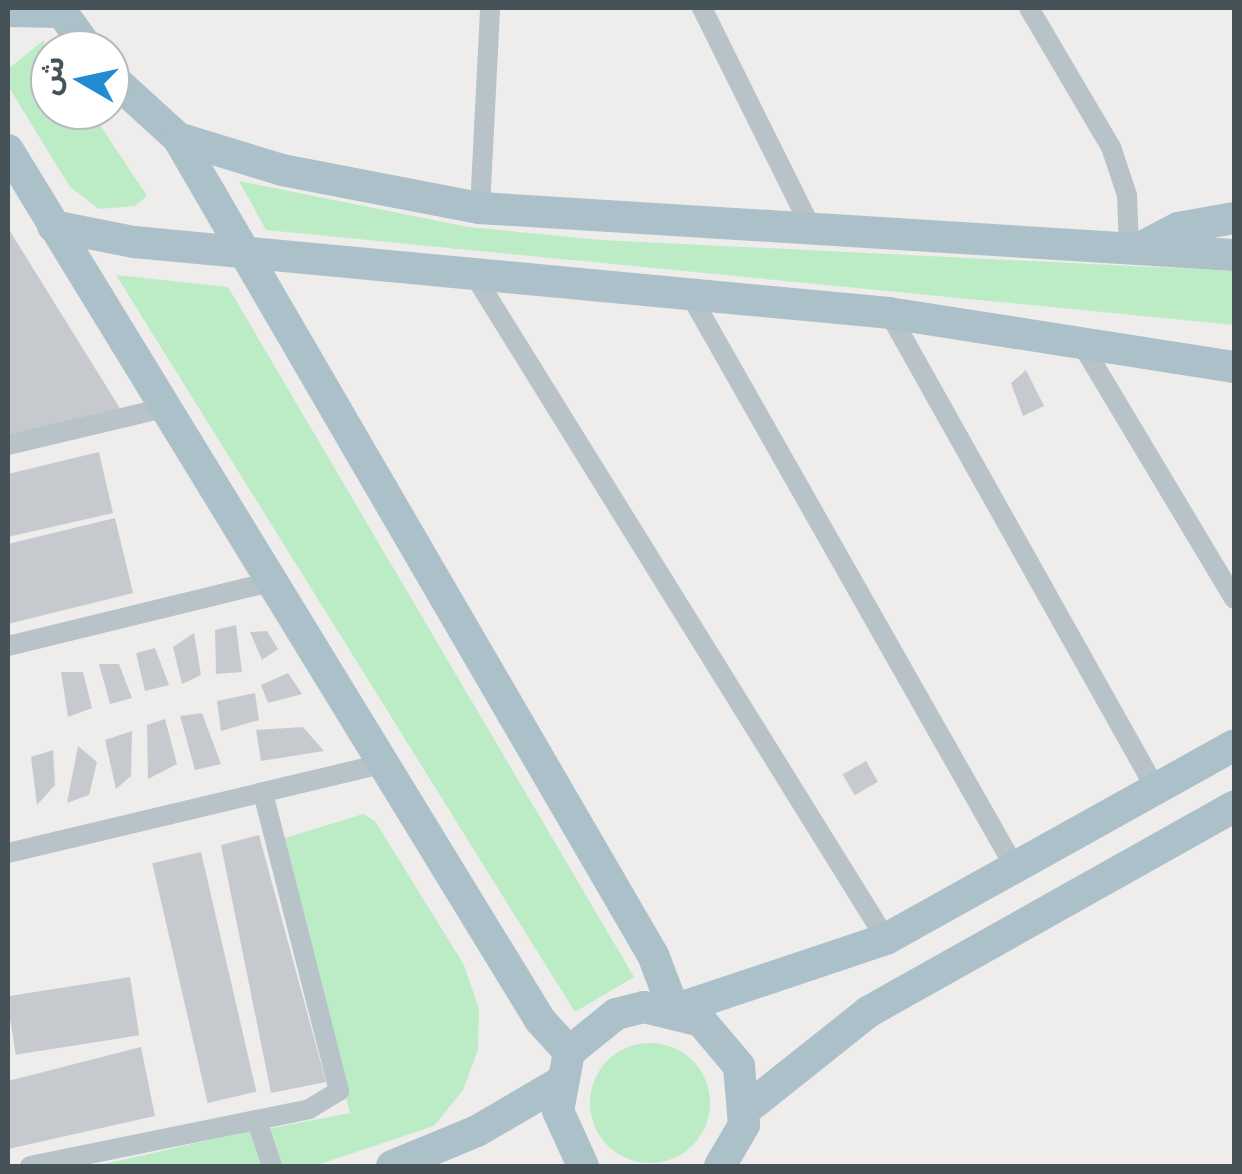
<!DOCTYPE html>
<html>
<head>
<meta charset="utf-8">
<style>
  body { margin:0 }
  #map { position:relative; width:1242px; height:1174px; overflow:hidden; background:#efecec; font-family:Raleway,"Noto Sans Arabic",sans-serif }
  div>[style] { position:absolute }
  .green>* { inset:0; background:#bbecc6 }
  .round { border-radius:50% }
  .building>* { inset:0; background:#c6cacf; transform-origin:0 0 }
  .street>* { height:20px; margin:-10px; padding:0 10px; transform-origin:10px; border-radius:10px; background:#b7c3c8 }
  .primary>* { height:32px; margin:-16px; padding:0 16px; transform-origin:16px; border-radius:16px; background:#acc0ca }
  span { translate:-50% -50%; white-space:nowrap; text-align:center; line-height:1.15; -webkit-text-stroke:8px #fff; paint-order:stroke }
  .frame { position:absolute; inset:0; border:10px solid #455258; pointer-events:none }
  .north { position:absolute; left:30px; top:30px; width:100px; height:100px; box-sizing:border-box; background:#fff; border:2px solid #b5babc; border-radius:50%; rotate:279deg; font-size:28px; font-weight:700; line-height:40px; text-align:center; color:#455258 }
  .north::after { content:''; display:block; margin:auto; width:35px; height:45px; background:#218cd4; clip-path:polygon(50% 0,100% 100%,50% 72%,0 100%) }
</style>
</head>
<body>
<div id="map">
  <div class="green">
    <div style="clip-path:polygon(44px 40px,50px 110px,90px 110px,147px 196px,135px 206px,99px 209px,70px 187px,8px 86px,8px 69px)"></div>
    <div style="clip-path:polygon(239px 181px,468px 227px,602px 240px,1234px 271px,1234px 325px,266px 230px)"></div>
    <div style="clip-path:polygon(116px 275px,228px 287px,634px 977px,575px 1012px)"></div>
    <div style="clip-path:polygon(363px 814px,375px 821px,464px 965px,479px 1009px,478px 1050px,463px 1090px,434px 1126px,314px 1166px,280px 1166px,267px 1129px,350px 1113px,279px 840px)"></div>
    <div class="round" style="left:590px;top:1043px;width:120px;height:120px"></div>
    <div style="clip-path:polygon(253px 1130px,265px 1166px,96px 1166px)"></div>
  </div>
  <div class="building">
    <div style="clip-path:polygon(8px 228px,121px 410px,8px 438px)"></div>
    <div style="clip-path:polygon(1026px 370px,1044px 406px,1023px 416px,1011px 383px)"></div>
    <div style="clip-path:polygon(99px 452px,113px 513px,8px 537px,8px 474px)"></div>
    <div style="clip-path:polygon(115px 518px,133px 593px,8px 624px,8px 544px)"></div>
    <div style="clip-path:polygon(236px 625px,242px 672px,216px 674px,215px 630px)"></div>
    <div style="clip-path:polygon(267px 631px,278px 649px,262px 660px,250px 632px)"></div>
    <div style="clip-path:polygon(194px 633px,201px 675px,182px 684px,173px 647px)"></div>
    <div style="clip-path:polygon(155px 648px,169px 685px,145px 691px,136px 653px)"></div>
    <div style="clip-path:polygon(99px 664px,119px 664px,132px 698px,110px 704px)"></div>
    <div style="clip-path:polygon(61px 672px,83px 672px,92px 708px,68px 717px)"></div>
    <div style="clip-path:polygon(288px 673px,302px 694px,268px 703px,261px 685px)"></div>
    <div style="clip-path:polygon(255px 693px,259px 720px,221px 731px,217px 701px)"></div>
    <div style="clip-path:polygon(202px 713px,221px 764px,195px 770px,180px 716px)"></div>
    <div style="clip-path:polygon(165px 719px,177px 764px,148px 779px,147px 725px)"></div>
    <div style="clip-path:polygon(303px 727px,324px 751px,261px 761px,256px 730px)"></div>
    <div style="clip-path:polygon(132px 731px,131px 776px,116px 789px,105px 740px)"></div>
    <div style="clip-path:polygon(78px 746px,97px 762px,89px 795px,67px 803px)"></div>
    <div style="clip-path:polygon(53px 750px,55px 785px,37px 805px,31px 757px)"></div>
    <div style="left:866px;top:761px;width:24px;height:27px;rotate:60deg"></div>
    <div style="clip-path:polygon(259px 835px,326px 1082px,271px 1093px,221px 845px)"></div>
    <div style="left:201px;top:852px;width:246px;height:50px;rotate:77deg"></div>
    <div style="left:130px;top:977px;width:59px;height:125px;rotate:81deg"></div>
    <div style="clip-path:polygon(141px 1047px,155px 1116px,8px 1149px,8px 1081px)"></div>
  </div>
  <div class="street">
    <div style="left:702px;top:8px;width:252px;rotate:63.6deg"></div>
    <div style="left:1029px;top:8px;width:161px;rotate:59.5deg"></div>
    <div style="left:1111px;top:147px;width:51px;rotate:71.6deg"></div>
    <div style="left:1127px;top:195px;width:52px;rotate:87.8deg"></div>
    <div style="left:480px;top:208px;width:200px;rotate:-87.1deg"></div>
    <div style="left:471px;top:270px;width:787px;rotate:58.19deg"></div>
    <div style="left:688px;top:291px;width:667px;rotate:60.44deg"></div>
    <div style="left:889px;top:313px;width:548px;rotate:60.72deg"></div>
    <div style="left:1081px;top:343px;width:298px;rotate:59.1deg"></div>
    <div style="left:8px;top:445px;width:159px;rotate:-13.4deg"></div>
    <div style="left:8px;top:646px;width:270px;rotate:-13.7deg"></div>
    <div style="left:8px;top:853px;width:385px;rotate:-13.4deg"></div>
    <div style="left:257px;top:1121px;width:47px;rotate:71.6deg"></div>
    <div style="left:30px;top:1166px;width:285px;rotate:-11.5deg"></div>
    <div style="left:309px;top:1109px;width:35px;rotate:-31deg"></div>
    <div style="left:339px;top:1091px;width:308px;rotate:-104.3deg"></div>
  </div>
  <div class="primary">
    <div style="left:59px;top:8px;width:52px;rotate:54.5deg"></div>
    <div style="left:8px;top:11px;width:54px;rotate:1.1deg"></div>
    <div style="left:110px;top:76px;width:92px;rotate:42.4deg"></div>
    <div style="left:178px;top:138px;width:109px;rotate:17.1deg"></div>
    <div style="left:282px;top:170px;width:202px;rotate:10.9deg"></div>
    <div style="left:480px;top:208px;width:755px;rotate:3.57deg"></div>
    <div style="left:178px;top:138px;width:945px;rotate:59.83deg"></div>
    <div style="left:653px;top:955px;width:59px;rotate:69.1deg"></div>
    <div style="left:674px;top:1010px;width:224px;rotate:-18.5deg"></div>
    <div style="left:886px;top:939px;width:398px;rotate:-29.1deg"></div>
    <div style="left:8px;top:150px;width:1020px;rotate:58.55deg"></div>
    <div style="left:540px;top:1020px;width:43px;rotate:47.8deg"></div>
    <div style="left:53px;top:226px;width:83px;rotate:11.2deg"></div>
    <div style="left:134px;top:242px;width:758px;rotate:5.37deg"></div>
    <div style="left:889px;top:313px;width:349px;rotate:8.9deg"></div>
    <div style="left:1142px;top:247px;width:41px;rotate:-27.8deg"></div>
    <div style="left:1178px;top:228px;width:57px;rotate:-10.1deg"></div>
    <div style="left:745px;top:1110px;width:157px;rotate:-38.5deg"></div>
    <div style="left:868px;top:1012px;width:420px;rotate:-29.3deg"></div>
    <div style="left:392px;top:1166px;width:92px;rotate:-22.4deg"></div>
    <div style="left:477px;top:1131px;width:95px;rotate:-30.3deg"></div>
    <div style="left:583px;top:1166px;width:60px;rotate:-114.4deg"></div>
    <div style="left:558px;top:1111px;width:60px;rotate:-79.4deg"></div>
    <div style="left:569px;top:1052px;width:60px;rotate:-39deg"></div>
    <div style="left:616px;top:1014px;width:29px;rotate:-14deg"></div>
    <div style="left:644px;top:1007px;width:59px;rotate:13.8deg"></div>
    <div style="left:701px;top:1021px;width:59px;rotate:49.8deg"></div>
    <div style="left:739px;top:1066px;width:59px;rotate:85.2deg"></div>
    <div style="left:744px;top:1125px;width:48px;rotate:120.3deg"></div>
  </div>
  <div class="frame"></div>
  <div class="north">ش</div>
</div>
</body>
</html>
